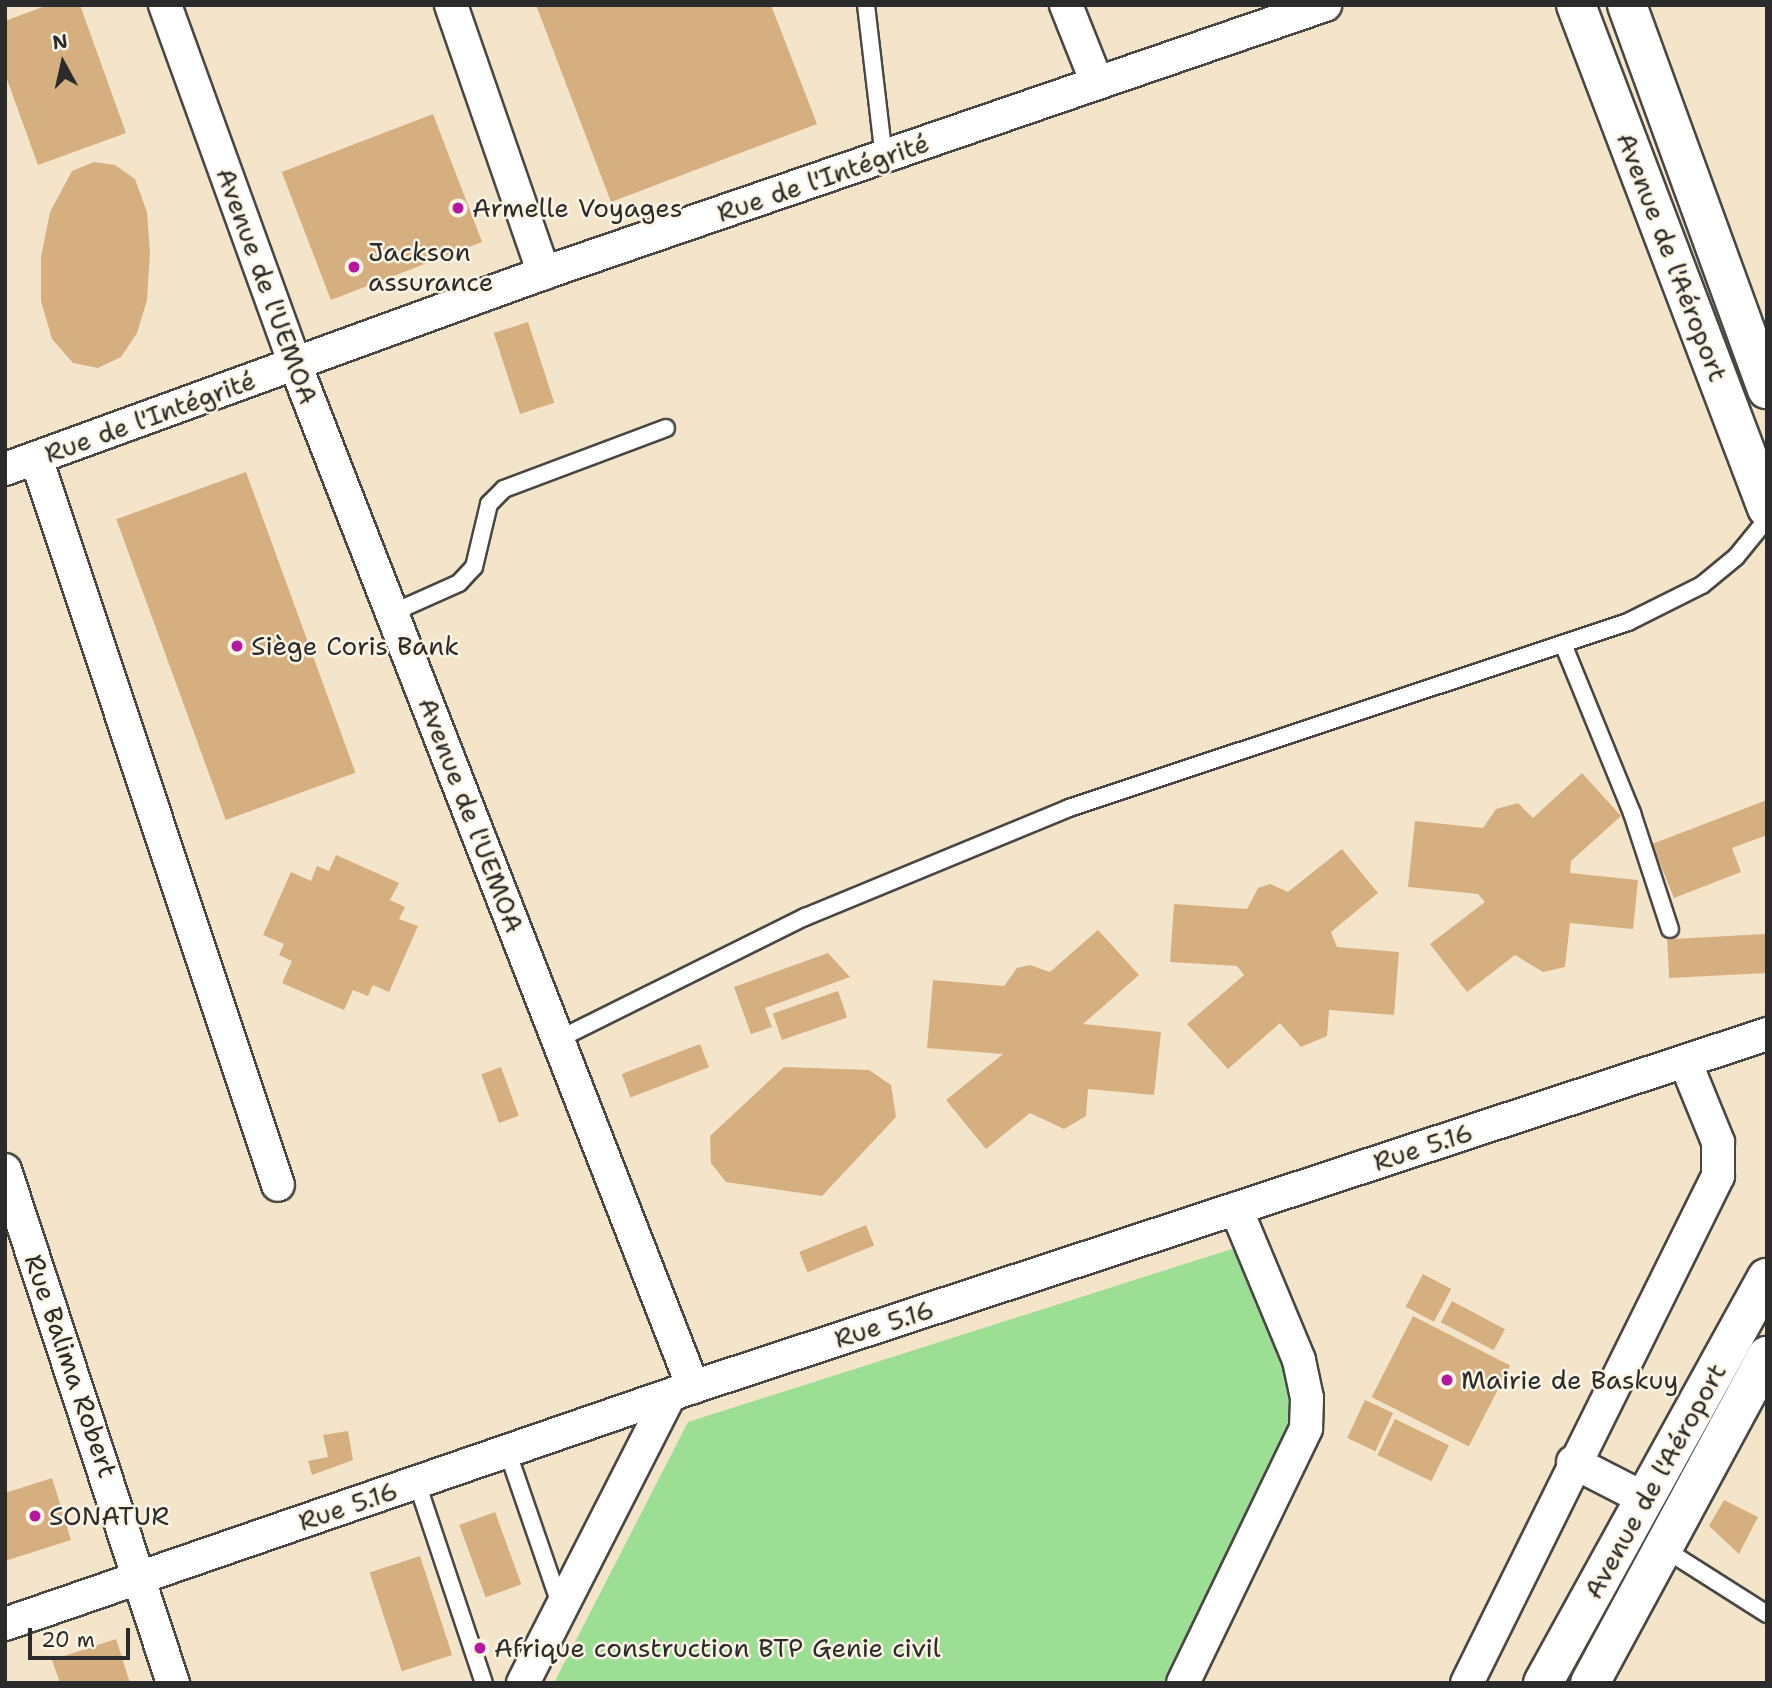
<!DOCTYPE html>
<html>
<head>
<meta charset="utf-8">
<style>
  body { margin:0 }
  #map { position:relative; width:1772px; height:1688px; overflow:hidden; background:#f4e5ca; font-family:"Shantell Sans",sans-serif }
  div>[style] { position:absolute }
  .green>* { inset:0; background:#9dde95 }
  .building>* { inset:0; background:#d6af81; transform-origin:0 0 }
  .roads { filter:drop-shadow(2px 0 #494743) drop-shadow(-2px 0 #494743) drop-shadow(0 2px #494743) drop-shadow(0 -2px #494743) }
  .service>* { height:16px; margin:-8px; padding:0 8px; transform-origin:8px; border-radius:8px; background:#fff }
  .minor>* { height:32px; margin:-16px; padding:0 16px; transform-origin:16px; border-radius:16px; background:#fff }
  .primary>* { height:38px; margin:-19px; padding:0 19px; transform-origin:19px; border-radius:19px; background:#fff }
  .dots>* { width:19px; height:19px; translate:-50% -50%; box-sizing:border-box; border:4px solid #fcf5e5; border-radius:50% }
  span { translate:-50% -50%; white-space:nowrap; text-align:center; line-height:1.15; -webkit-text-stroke:5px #fcf5e5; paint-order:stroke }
  .street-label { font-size:26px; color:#2b2b2b }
  .poi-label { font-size:26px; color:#2b2b2b }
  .left { translate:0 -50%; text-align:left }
  .frame { position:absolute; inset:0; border:7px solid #2b2b2b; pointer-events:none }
  .north { position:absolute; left:28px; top:28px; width:70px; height:70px; -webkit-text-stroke:5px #fcf5e5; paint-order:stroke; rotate:352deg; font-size:19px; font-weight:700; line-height:28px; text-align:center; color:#2b2b2b }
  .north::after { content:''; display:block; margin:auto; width:24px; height:32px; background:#2b2b2b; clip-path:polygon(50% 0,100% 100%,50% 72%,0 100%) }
  .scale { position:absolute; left:28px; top:1628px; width:102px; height:32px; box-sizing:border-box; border:4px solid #2b2b2b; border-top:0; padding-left:9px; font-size:21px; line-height:24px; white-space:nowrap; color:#2b2b2b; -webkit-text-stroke:5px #fcf5e5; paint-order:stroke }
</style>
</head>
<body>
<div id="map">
  <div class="green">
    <div style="clip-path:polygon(1238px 1247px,1300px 1411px,1166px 1683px,554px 1683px,688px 1422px)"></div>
  </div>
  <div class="building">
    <div style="clip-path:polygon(48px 5px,80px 5px,126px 133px,38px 165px,5px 74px,5px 21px)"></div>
    <div style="clip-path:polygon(536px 5px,771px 5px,817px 124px,611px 202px)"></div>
    <div style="left:433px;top:114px;width:137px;height:162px;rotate:69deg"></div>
    <div style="clip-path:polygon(94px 162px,115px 165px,135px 179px,147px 212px,150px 253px,147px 300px,137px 333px,121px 357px,98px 368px,73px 363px,52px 339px,41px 301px,41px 257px,50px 212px,72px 171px)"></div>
    <div style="left:528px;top:322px;width:85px;height:36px;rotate:72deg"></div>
    <div style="left:246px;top:472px;width:320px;height:138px;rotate:70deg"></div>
    <div style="clip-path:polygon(1582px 773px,1621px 816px,1571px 861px,1570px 873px,1638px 880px,1633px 929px,1570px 923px,1565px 967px,1543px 972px,1515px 955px,1467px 992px,1430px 944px,1485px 902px,1478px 894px,1408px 887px,1415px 821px,1483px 828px,1496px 809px,1518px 803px,1533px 818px)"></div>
    <div style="clip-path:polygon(1767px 800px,1767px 835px,1732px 848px,1741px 872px,1674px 898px,1652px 844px)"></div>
    <div style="clip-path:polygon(1342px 849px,1378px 893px,1331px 932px,1337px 947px,1399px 952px,1394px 1015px,1329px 1010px,1327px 1036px,1301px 1047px,1280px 1023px,1228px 1069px,1187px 1024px,1244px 975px,1237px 966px,1170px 962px,1174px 904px,1247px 909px,1258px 888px,1270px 884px,1288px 892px)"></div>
    <div style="clip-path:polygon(336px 855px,399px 883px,390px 900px,405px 907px,399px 919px,418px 926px,389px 992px,373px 985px,368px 996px,353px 990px,344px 1010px,282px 983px,292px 961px,279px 955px,284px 944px,263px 935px,291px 872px,311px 881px,317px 866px,329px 871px)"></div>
    <div style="clip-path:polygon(1098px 930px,1139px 975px,1083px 1024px,1161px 1032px,1154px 1095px,1088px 1089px,1086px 1116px,1064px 1129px,1030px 1113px,986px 1149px,946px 1100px,1003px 1054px,927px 1048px,933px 980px,1004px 986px,1017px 968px,1030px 965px,1050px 972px)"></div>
    <div style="left:1765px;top:934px;width:39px;height:98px;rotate:87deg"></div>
    <div style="clip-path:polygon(828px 953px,850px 977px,765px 1008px,772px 1027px,751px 1034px,734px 987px)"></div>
    <div style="left:838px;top:991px;width:28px;height:69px;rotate:71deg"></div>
    <div style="left:700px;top:1044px;width:25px;height:84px;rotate:69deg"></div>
    <div style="left:501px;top:1067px;width:52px;height:21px;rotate:70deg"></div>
    <div style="clip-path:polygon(784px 1067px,869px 1070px,891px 1085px,896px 1117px,822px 1196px,726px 1182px,711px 1163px,710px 1136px)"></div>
    <div style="left:866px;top:1225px;width:22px;height:72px;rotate:68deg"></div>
    <div style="left:1423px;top:1274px;width:32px;height:37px;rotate:28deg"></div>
    <div style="left:1452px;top:1301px;width:60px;height:24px;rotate:28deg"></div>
    <div style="left:1413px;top:1316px;width:109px;height:91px;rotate:27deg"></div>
    <div style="left:1365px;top:1400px;width:31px;height:42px;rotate:25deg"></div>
    <div style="left:1395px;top:1419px;width:60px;height:40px;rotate:26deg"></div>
    <div style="clip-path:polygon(348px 1431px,353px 1460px,312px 1475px,308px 1461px,328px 1457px,323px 1435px)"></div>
    <div style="clip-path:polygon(52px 1478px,71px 1540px,5px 1561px,5px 1493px)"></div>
    <div style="clip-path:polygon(1724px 1500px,1758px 1517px,1739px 1554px,1709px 1526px)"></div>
    <div style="left:495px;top:1512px;width:77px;height:38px;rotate:70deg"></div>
    <div style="left:420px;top:1556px;width:104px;height:53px;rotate:72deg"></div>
    <div style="clip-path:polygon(116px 1639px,130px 1683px,60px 1683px,52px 1660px)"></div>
  </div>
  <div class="roads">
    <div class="service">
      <div style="left:866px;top:5px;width:154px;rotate:83.3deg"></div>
      <div style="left:392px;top:613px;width:73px;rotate:-24.1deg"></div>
      <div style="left:459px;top:583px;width:22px;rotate:-47deg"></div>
      <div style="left:474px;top:567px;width:65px;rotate:-76.6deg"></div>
      <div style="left:489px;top:504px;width:21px;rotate:-45deg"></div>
      <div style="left:504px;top:489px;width:173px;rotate:-20.6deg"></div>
      <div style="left:1563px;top:644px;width:183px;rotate:67.8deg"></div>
      <div style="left:1632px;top:813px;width:122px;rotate:71.9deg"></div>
      <div style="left:559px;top:1039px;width:275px;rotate:-26.4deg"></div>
      <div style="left:805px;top:917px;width:286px;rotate:-22.4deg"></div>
      <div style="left:1069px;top:808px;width:589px;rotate:-18.4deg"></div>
      <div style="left:1628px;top:622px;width:83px;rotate:-26.6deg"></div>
      <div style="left:1702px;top:585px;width:44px;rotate:-39.5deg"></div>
      <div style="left:1736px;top:557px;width:49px;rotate:-50.8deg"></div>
      <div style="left:508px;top:1453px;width:163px;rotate:71deg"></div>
      <div style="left:417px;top:1483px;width:211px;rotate:71.5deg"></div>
      <div style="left:1663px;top:1548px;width:123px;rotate:32.4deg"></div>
    </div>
    <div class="minor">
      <div style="left:165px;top:5px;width:382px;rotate:70.1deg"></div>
      <div style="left:295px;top:364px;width:1098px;rotate:68.74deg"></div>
      <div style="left:451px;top:5px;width:284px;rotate:70.9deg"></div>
      <div style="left:1066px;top:5px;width:84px;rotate:68.3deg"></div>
      <div style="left:36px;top:458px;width:766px;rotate:71.59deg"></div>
      <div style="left:5px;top:469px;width:574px;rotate:-19.98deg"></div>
      <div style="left:544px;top:273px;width:826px;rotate:-18.94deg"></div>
      <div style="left:5px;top:1170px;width:540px;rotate:71.87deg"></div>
      <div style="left:1573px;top:1462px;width:81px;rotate:27.2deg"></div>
      <div style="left:5px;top:1624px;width:728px;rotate:-19.01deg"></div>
      <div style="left:693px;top:1387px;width:1131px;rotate:-18.19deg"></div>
      <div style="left:523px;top:1683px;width:319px;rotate:-63deg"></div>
      <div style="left:1183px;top:1683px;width:283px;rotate:-64.2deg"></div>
      <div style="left:1306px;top:1428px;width:30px;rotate:-88deg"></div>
      <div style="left:1307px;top:1398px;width:39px;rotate:-102deg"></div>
      <div style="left:1299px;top:1360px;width:164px;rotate:-112.6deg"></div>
      <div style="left:1467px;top:1683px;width:566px;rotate:-63.66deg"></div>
      <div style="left:1718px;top:1176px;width:34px;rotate:-90deg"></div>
      <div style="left:1718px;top:1142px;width:87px;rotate:-112.2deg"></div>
    </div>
    <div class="primary">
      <div style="left:1576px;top:5px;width:538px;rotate:69.21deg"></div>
      <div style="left:1627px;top:5px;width:409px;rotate:70deg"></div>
      <div style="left:1543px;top:1683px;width:463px;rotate:-61.1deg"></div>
      <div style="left:1590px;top:1683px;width:372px;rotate:-61.6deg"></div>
    </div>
  </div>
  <div class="dots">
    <div style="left:458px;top:208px;background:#b5179e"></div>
    <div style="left:354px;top:267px;background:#b5179e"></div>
    <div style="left:237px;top:646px;background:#b5179e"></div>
    <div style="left:1447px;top:1380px;background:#b5179e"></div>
    <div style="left:35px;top:1516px;background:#b5179e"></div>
    <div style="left:480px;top:1648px;background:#b5179e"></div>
  </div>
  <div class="street-label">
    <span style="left:823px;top:178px;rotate:-19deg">Rue de l'Intégrité</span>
    <span style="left:1672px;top:257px;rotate:69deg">Avenue de l'Aéroport</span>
    <span style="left:267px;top:286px;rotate:70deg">Avenue de l'UEMOA</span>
    <span style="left:150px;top:417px;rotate:-20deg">Rue de l'Intégrité</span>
    <span style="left:471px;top:815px;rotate:69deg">Avenue de l'UEMOA</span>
    <span style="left:1423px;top:1147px;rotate:-18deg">Rue 5.16</span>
    <span style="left:884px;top:1324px;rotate:-18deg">Rue 5.16</span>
    <span style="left:71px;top:1366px;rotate:71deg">Rue Balima Robert</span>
    <span style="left:1655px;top:1481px;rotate:-61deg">Avenue de l'Aéroport</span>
    <span style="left:348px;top:1506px;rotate:-19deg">Rue 5.16</span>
  </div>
  <div class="poi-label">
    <span class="left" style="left:472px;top:208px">Armelle Voyages</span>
    <span class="left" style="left:368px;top:267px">Jackson<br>assurance</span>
    <span class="left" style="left:251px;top:646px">Siège Coris Bank</span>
    <span class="left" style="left:1461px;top:1380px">Mairie de Baskuy</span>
    <span class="left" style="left:49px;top:1516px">SONATUR</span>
    <span class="left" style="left:494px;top:1648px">Afrique construction BTP Genie civil</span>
  </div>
  <div class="frame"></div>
  <div class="north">N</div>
  <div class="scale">20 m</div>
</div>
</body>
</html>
